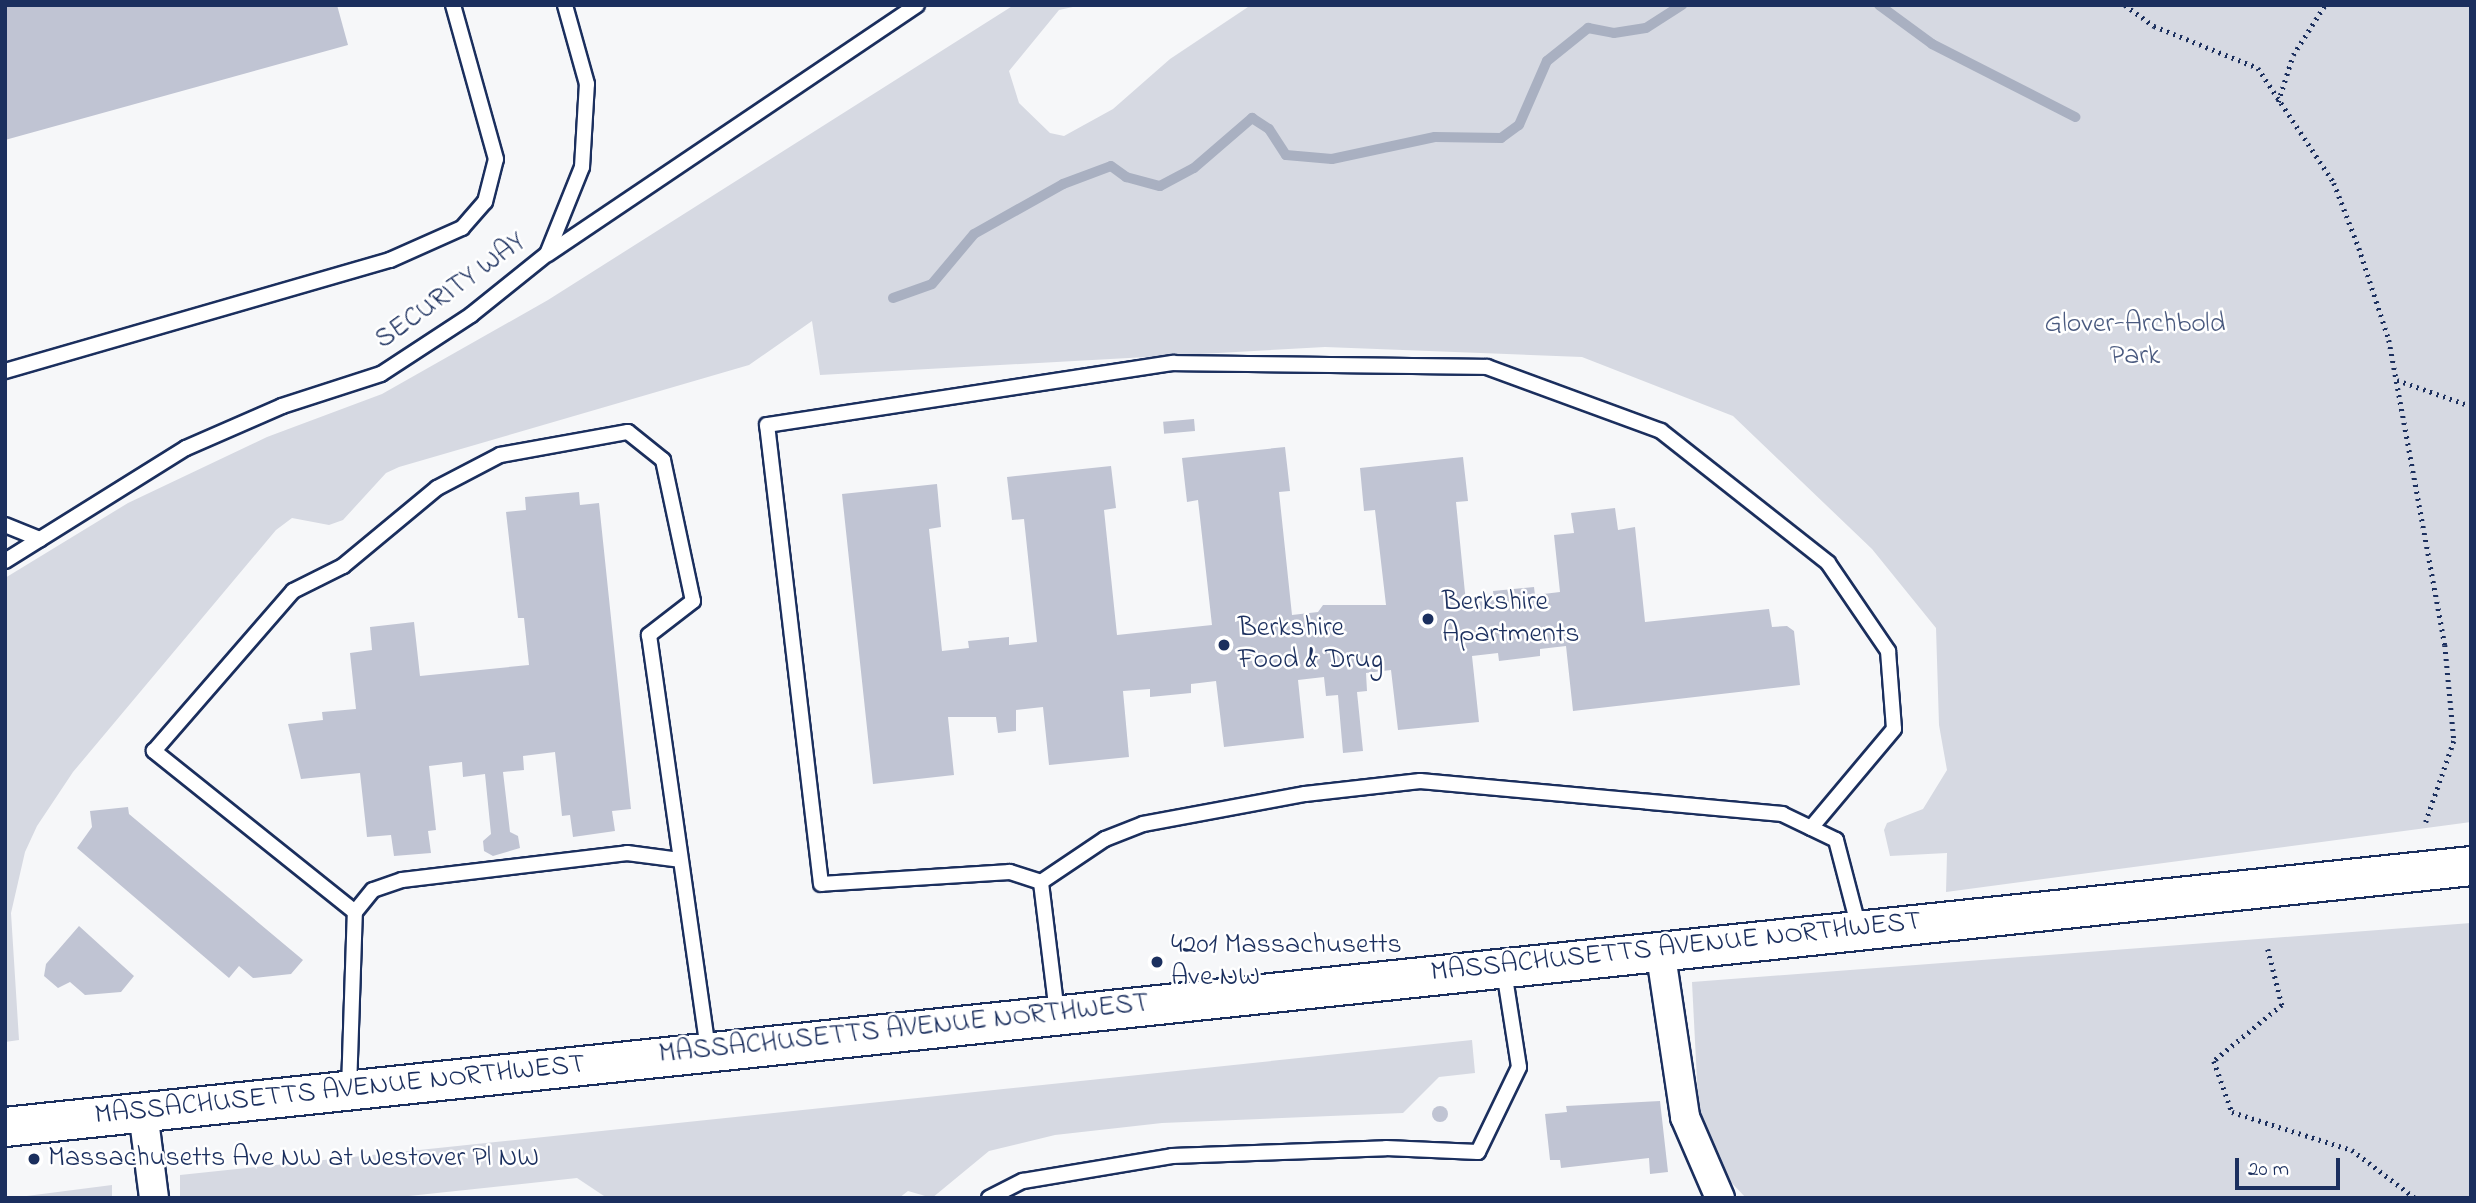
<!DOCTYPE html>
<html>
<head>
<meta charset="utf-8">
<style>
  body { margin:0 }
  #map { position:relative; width:2476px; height:1203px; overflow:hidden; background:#f6f7f9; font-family:"Indie Flower",sans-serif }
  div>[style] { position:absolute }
  .green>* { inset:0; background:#d6d9e2 }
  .stream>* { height:10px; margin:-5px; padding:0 5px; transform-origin:5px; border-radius:5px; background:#a9b0c1 }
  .building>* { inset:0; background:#c0c4d3; transform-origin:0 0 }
  .round { border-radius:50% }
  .path>* { height:4.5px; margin-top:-2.25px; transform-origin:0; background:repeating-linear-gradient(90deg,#1b2f5e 0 2px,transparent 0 7px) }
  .roads { filter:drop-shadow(2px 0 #1b2f5e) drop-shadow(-2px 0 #1b2f5e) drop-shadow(0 2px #1b2f5e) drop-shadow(0 -2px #1b2f5e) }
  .lane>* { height:14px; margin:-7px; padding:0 7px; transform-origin:7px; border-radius:7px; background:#fff }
  .street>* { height:28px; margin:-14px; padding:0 14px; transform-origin:14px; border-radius:14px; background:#fff }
  .primary>* { height:38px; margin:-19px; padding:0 19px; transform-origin:19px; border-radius:19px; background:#fff }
  .dots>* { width:19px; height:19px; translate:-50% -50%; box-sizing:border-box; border:4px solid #fff; border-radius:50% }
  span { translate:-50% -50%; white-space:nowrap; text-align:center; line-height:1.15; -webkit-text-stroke:5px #fff; paint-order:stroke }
  .street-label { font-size:28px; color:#1b2f5e }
  .park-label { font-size:28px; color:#4a5a7f }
  .poi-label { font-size:28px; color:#1b2f5e }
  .left { translate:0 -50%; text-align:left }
  .frame { position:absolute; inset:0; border:7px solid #1b2f5e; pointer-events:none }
  .scale { position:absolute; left:2235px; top:1158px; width:105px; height:32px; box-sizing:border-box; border:4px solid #1b2f5e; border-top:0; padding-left:9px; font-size:21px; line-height:24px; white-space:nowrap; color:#1b2f5e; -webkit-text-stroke:5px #fff; paint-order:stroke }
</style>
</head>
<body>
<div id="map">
  <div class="green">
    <div style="clip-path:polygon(1014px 5px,1082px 5px,1059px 10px,1009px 71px,1019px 103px,1050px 133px,1064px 136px,1113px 109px,1170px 59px,1251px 5px,2471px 5px,2471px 822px,1946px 892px,1947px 853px,1890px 856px,1884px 830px,1887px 823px,1923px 809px,1947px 770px,1939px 725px,1936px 628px,1872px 549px,1733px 416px,1582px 357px,1325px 347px,820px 375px,812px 321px,749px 365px,399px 467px,386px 473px,343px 520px,329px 525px,292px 518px,276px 530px,73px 772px,37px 826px,25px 852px,11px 913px,19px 1040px,5px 1042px,5px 578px,128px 503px,267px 437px,382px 394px,548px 300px)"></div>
    <div style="clip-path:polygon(2471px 923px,2471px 1198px,1746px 1198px,1728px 1179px,1699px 1120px,1692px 982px)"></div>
    <div style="clip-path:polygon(1472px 1040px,1475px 1073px,1439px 1077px,1403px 1113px,1162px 1123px,1055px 1135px,989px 1151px,932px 1198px,908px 1191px,899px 1198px,607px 1198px,577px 1178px,390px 1198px,180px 1198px,180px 1175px)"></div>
    <div style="clip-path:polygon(112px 1185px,112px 1198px,11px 1198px)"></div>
  </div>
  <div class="stream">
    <div style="left:1879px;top:5px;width:66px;rotate:36.3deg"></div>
    <div style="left:1932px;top:44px;width:161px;rotate:27deg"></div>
    <div style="left:893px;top:298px;width:41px;rotate:-19.7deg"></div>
    <div style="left:932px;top:284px;width:65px;rotate:-50deg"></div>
    <div style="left:974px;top:234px;width:102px;rotate:-29.3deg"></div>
    <div style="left:1063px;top:184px;width:51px;rotate:-20.6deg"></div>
    <div style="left:1111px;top:166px;width:19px;rotate:36deg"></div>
    <div style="left:1126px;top:177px;width:35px;rotate:15deg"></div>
    <div style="left:1160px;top:186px;width:38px;rotate:-28deg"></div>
    <div style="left:1194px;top:168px;width:77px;rotate:-40.8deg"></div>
    <div style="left:1252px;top:118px;width:20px;rotate:33deg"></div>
    <div style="left:1269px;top:129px;width:31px;rotate:57deg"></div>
    <div style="left:1286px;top:155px;width:46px;rotate:5deg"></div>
    <div style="left:1332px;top:159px;width:105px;rotate:-12.1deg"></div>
    <div style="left:1435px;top:137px;width:66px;rotate:0.9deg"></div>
    <div style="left:1501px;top:138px;width:22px;rotate:-36deg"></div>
    <div style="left:1519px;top:125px;width:70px;rotate:-66.4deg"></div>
    <div style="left:1547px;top:61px;width:53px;rotate:-38.8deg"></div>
    <div style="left:1588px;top:28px;width:26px;rotate:11deg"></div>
    <div style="left:1614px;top:33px;width:32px;rotate:-9deg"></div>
    <div style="left:1646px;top:28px;width:43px;rotate:-32.6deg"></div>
  </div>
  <div class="building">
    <div style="clip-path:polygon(5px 5px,337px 5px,348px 45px,5px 140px)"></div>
    <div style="left:1194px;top:419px;width:12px;height:31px;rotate:85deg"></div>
    <div style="clip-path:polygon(1285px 447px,1290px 491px,1279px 492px,1292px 615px,1318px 612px,1323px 605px,1386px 605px,1375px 510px,1364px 511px,1360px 468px,1463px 457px,1468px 501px,1456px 502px,1466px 603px,1494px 600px,1493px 591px,1534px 587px,1535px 595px,1560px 592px,1554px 535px,1574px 533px,1571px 513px,1615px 508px,1618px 530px,1635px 527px,1645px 622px,1769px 609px,1772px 627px,1787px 626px,1794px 631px,1800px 685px,1573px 711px,1566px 646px,1540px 649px,1540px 656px,1499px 661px,1498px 653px,1472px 656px,1479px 722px,1398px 730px,1391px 670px,1366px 673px,1367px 691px,1357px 692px,1363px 751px,1343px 753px,1338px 695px,1326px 696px,1324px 677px,1298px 680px,1304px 738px,1224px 747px,1216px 681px,1191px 684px,1191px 693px,1150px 697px,1150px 689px,1123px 691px,1129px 757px,1049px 765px,1043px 707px,1016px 710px,1016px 731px,998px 733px,996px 717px,948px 717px,954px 775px,873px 784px,842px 494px,937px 484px,941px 527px,929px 529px,942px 651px,969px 648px,968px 641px,1009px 637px,1009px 645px,1037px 642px,1024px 519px,1012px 520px,1007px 477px,1111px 466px,1116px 508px,1104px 510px,1117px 635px,1212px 625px,1198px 500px,1187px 502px,1182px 458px)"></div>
    <div style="clip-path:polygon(579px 492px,580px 505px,599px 503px,631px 809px,612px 811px,615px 831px,573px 837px,570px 815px,562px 816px,555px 752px,523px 756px,524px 770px,503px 772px,510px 832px,518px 836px,520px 848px,493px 856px,484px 851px,483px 841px,491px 834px,485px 774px,463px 777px,462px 762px,429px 766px,436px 830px,428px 831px,431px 853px,394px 856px,391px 835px,367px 837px,360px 773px,301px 779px,288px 724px,323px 720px,322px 712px,356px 709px,350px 653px,372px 650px,370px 627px,414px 622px,420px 676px,529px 665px,524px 618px,518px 618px,506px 512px,526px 510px,525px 497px)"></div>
    <div style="clip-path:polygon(128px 807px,129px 814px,303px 960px,291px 974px,253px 978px,239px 966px,229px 978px,77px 848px,92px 827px,90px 811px)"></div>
    <div style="clip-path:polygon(79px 926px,134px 976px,121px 992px,85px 995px,70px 982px,58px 988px,44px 976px,46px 964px)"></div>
    <div style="clip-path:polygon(1660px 1101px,1668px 1172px,1650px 1174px,1649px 1158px,1561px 1168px,1560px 1160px,1550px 1160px,1545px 1114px,1567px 1112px,1566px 1106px)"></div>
    <div class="round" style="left:1432px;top:1106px;width:16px;height:16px"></div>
  </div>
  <div class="path">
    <div style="left:2125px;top:5px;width:36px;rotate:36deg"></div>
    <div style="left:2154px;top:26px;width:112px;rotate:22deg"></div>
    <div style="left:2258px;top:68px;width:138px;rotate:56.5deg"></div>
    <div style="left:2334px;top:183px;width:70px;rotate:69deg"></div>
    <div style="left:2359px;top:248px;width:97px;rotate:71.9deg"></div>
    <div style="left:2389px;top:340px;width:310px;rotate:79.6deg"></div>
    <div style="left:2445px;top:645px;width:96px;rotate:84.6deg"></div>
    <div style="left:2454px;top:741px;width:86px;rotate:109.1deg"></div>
    <div style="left:2278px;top:102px;width:49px;rotate:-72.3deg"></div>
    <div style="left:2293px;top:55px;width:59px;rotate:-57.4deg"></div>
    <div style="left:2397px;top:380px;width:78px;rotate:19.4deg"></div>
    <div style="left:2268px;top:949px;width:58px;rotate:76deg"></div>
    <div style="left:2282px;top:1005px;width:88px;rotate:140.5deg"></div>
    <div style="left:2214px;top:1061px;width:54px;rotate:70.6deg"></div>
    <div style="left:2232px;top:1112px;width:126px;rotate:17.6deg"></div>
    <div style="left:2352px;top:1150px;width:79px;rotate:37.3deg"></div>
  </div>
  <div class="roads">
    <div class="lane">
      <div style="left:548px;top:254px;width:445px;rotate:-34deg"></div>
      <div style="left:5px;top:371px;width:401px;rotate:-16.1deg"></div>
      <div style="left:390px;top:260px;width:79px;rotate:-24deg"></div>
      <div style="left:462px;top:228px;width:35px;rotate:-49deg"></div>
      <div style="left:485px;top:202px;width:44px;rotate:-75.7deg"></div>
      <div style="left:496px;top:159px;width:160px;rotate:-105.6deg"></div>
      <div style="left:5px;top:525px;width:38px;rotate:22deg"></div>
      <div style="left:5px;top:561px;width:213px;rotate:-32deg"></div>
      <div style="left:186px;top:448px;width:105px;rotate:-23.6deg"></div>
      <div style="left:282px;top:406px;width:104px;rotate:-17.9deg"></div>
      <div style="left:381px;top:374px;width:108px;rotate:-33.2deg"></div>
      <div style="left:471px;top:315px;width:97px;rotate:-38.8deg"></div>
      <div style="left:547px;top:254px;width:94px;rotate:-68.1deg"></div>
      <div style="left:582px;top:167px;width:83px;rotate:-86.6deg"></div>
      <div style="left:587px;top:84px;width:82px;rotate:-105.6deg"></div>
      <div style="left:1041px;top:882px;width:33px;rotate:-162deg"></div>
      <div style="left:1010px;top:872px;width:189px;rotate:176.4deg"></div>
      <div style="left:821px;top:884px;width:462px;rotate:-96.7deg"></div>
      <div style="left:767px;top:425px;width:411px;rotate:-8.7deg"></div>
      <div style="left:1173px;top:363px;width:314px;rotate:0.7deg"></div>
      <div style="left:1487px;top:367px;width:185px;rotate:20.2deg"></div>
      <div style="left:1661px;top:431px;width:213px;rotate:38.3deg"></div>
      <div style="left:1828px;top:563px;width:107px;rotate:55.7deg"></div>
      <div style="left:1888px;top:651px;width:78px;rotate:85.6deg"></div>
      <div style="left:1894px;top:729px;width:129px;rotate:130deg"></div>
      <div style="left:355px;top:912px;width:258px;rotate:-141.3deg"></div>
      <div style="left:154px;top:751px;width:212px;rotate:-49deg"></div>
      <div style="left:293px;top:591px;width:56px;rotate:-26.6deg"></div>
      <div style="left:343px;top:566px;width:122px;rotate:-39.7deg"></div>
      <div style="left:437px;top:488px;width:71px;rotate:-27.6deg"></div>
      <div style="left:500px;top:455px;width:130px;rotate:-10.2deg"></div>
      <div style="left:628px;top:432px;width:45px;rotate:38.7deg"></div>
      <div style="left:663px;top:460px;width:144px;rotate:78deg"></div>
      <div style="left:693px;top:601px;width:56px;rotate:142.3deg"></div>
      <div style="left:649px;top:635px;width:420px;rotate:81.9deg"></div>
      <div style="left:1057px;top:1013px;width:132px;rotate:-97deg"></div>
      <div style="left:1041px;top:882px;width:77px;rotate:-33.9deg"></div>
      <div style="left:1105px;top:839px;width:41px;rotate:-21.5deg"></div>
      <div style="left:1143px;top:824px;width:165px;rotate:-10.5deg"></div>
      <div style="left:1305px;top:794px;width:116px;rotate:-6.4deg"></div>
      <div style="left:1420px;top:781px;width:364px;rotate:5.2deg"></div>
      <div style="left:1782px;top:814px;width:60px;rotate:25.7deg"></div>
      <div style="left:1836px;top:840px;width:91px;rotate:75.4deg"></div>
      <div style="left:349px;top:1089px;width:177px;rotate:-88.1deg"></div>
      <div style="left:355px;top:912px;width:28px;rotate:-51deg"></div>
      <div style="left:373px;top:890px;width:31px;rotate:-19deg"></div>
      <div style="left:402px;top:880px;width:227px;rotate:-6.8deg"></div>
      <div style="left:627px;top:853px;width:53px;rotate:7.5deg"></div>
      <div style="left:989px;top:1198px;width:38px;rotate:-27deg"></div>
      <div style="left:1023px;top:1181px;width:151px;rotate:-9.5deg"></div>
      <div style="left:1172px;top:1156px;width:214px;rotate:-2.1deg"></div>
      <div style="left:1386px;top:1148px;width:92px;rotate:2.5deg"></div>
      <div style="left:1478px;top:1152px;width:94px;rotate:-64.2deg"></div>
      <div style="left:1519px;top:1067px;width:97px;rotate:-98.9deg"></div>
    </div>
    <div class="street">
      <div style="left:1660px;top:949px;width:170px;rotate:81.5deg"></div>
      <div style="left:1685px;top:1117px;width:88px;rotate:66.6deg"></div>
      <div style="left:143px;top:1112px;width:87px;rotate:82.7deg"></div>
    </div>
    <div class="primary">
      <div style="left:5px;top:1127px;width:2480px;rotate:-6.04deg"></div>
    </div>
  </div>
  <div class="dots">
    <div style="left:1428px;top:619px;background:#1b2f5e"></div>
    <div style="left:1224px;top:645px;background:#1b2f5e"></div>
    <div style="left:1157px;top:962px;background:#1b2f5e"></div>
    <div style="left:34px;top:1159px;background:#1b2f5e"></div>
  </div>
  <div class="street-label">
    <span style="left:451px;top:292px;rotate:-36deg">SECURITY WAY</span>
    <span style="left:1676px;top:948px;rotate:-6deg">MASSACHUSETTS AVENUE NORTHWEST</span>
    <span style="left:904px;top:1030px;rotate:-6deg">MASSACHUSETTS AVENUE NORTHWEST</span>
    <span style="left:340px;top:1091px;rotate:-6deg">MASSACHUSETTS AVENUE NORTHWEST</span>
  </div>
  <div class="park-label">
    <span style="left:2135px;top:341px">Glover-Archbold<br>Park</span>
  </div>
  <div class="poi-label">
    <span class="left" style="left:1442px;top:619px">Berkshire<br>Apartments</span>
    <span class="left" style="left:1238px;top:645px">Berkshire<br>Food &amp; Drug</span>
    <span class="left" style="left:1171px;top:962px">4201 Massachusetts<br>Ave NW</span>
    <span class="left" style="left:48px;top:1159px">Massachusetts Ave NW at Westover Pl NW</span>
  </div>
  <div class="frame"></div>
  <div class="scale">20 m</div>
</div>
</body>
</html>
